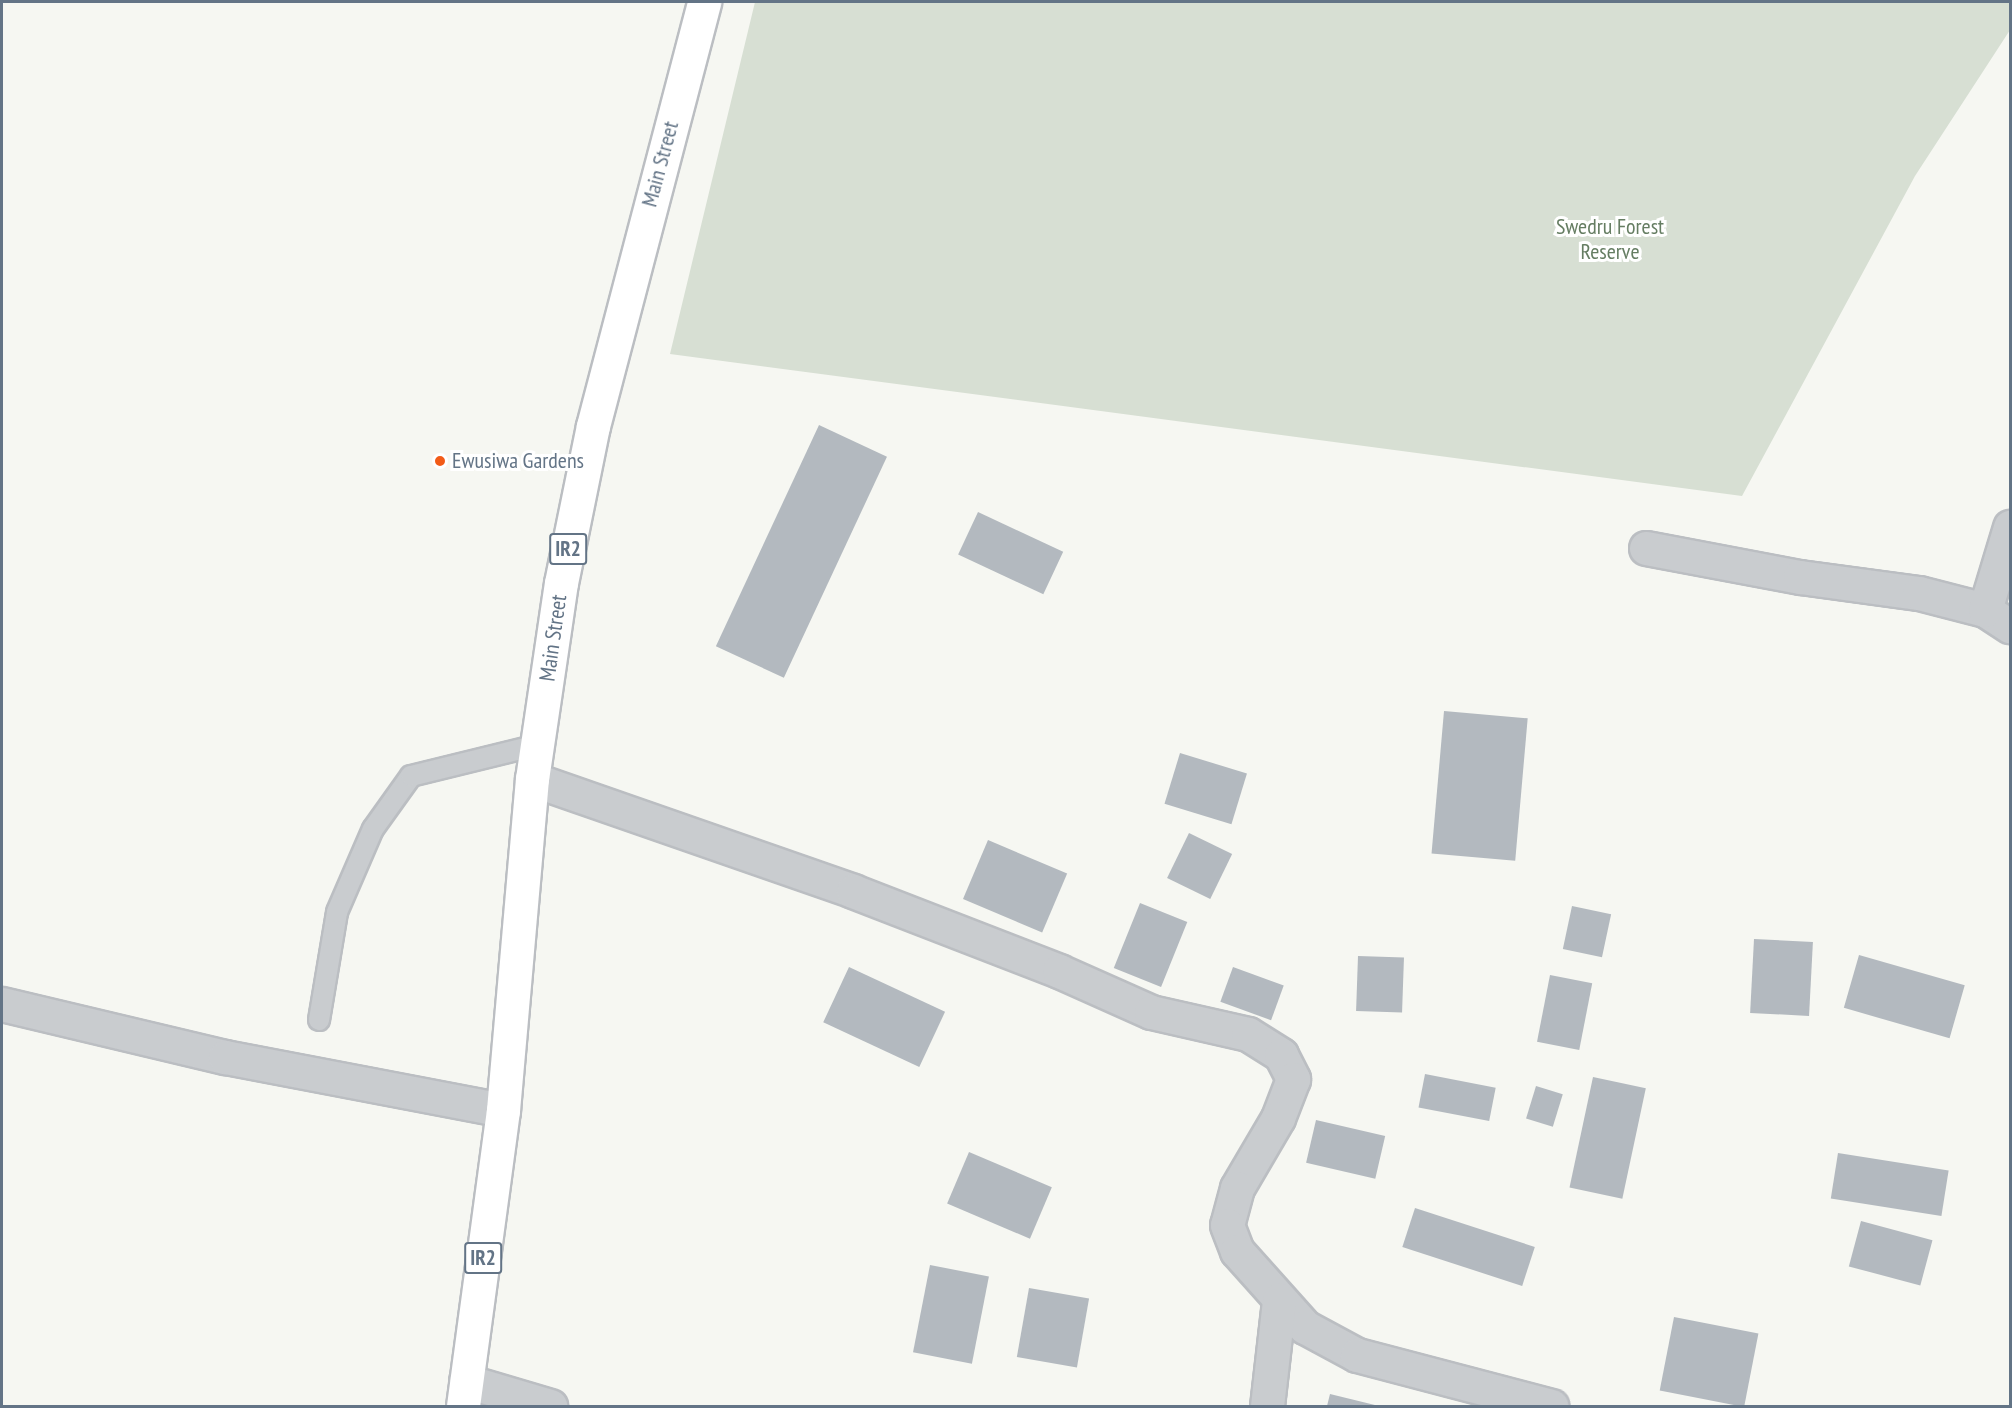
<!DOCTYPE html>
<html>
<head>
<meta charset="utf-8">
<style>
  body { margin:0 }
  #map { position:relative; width:2012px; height:1408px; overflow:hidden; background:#f6f7f2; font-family:"PT Sans Narrow",sans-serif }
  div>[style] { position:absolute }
  .green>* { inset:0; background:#d7dfd3 }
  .building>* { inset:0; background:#b3b9bf; transform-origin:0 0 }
  .roads { filter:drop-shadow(2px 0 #bbbec2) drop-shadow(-2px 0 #bbbec2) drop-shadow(0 2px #bbbec2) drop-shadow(0 -2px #bbbec2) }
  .service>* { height:20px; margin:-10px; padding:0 10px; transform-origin:10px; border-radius:10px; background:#c9cccf }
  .minor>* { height:33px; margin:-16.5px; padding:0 16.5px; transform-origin:16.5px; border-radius:16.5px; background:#c9cccf }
  .primary>* { height:33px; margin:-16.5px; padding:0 16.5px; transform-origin:16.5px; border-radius:16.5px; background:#fff }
  .dots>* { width:16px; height:16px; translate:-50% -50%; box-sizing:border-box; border:3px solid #fff; border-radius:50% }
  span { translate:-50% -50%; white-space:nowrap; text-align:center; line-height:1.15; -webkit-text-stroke:6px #fff; paint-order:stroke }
  .shield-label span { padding:2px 4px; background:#fff; border:2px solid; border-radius:4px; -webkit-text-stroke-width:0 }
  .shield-label { font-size:21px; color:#637486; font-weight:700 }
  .street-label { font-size:22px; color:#637486 }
  .park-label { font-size:22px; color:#657d62 }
  .poi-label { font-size:22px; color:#637486 }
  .left { translate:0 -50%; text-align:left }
  .frame { position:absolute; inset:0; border:3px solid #637486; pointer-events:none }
</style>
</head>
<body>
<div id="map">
  <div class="green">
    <div style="clip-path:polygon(755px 2px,2010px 2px,2010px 30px,1915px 176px,1742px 496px,670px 354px)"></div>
  </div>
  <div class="building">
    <div style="left:819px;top:425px;width:75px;height:244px;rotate:25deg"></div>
    <div style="left:978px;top:512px;width:94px;height:47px;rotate:25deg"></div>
    <div style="left:1444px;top:711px;width:84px;height:143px;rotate:5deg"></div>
    <div style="left:1180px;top:753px;width:70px;height:53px;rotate:17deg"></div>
    <div style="left:1189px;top:833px;width:48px;height:50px;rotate:26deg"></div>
    <div style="left:988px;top:840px;width:86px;height:64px;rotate:23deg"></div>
    <div style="left:1140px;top:903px;width:51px;height:70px;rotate:22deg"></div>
    <div style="left:1572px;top:906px;width:40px;height:44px;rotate:12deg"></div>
    <div style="left:1754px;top:939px;width:59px;height:74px;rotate:3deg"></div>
    <div style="left:1859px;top:955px;width:110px;height:55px;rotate:16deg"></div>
    <div style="left:1358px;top:956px;width:46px;height:55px;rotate:2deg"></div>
    <div style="left:849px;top:967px;width:106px;height:61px;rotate:25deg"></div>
    <div style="left:1233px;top:967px;width:54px;height:37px;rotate:20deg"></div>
    <div style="left:1550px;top:975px;width:43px;height:68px;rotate:11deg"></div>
    <div style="left:1425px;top:1074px;width:72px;height:34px;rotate:11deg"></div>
    <div style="left:1593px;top:1077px;width:54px;height:113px;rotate:12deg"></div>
    <div style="left:1536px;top:1086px;width:28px;height:34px;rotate:17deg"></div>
    <div style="left:1316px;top:1120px;width:71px;height:44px;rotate:13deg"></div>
    <div style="left:969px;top:1152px;width:90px;height:56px;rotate:23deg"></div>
    <div style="left:1838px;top:1153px;width:112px;height:46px;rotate:9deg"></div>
    <div style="left:1415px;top:1208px;width:126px;height:41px;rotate:18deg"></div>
    <div style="left:1861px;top:1221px;width:74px;height:47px;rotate:15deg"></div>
    <div style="left:930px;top:1265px;width:60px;height:89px;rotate:11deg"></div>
    <div style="left:1029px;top:1288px;width:61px;height:70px;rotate:10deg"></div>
    <div style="left:1674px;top:1317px;width:86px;height:75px;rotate:11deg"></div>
    <div style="clip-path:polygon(1330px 1394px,1379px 1406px,1327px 1406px)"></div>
  </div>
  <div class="roads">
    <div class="service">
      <div style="left:319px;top:1020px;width:109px;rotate:-80.5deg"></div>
      <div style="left:337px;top:912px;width:90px;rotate:-66.6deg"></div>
      <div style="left:373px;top:829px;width:65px;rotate:-54.4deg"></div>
      <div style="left:411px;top:776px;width:130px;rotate:-13.8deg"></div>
    </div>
    <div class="minor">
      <div style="left:1646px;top:548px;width:157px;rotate:10.7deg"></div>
      <div style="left:1800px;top:577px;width:120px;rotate:7.7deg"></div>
      <div style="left:1919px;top:593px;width:68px;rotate:14.4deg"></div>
      <div style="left:1985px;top:610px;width:30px;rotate:33deg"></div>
      <div style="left:1985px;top:610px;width:87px;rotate:-73.2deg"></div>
      <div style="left:532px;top:779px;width:340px;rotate:19.2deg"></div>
      <div style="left:853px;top:891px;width:221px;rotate:21.2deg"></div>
      <div style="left:1059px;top:971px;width:101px;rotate:24deg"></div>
      <div style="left:1151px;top:1012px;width:99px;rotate:12.8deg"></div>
      <div style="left:1248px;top:1034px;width:39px;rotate:32deg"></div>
      <div style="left:1281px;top:1055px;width:27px;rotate:63deg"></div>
      <div style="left:1293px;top:1079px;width:42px;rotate:111deg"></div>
      <div style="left:1278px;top:1118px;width:81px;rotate:120.4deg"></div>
      <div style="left:1237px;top:1188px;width:38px;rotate:105deg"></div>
      <div style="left:1227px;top:1225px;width:28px;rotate:69deg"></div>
      <div style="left:1237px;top:1251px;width:102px;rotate:48.2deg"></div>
      <div style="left:1305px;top:1327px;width:59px;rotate:28.3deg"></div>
      <div style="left:1357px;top:1355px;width:201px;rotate:14.7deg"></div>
      <div style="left:2px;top:1004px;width:229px;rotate:13.4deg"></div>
      <div style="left:225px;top:1057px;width:283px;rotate:10.8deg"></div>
      <div style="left:466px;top:1381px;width:88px;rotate:16.6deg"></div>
      <div style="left:1267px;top:1406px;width:107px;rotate:-83.5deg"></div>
    </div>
    <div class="primary">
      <div style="left:463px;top:1406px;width:299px;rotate:-82.3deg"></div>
      <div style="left:503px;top:1110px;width:332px;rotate:-85deg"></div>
      <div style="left:532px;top:779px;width:198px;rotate:-81.6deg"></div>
      <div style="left:561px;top:583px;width:160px;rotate:-78.5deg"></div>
      <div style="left:593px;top:426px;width:438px;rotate:-75.3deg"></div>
    </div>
  </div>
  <div class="dots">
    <div style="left:440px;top:461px;background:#f25b17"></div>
  </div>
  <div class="shield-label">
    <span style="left:568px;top:549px">IR2</span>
    <span style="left:483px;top:1258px">IR2</span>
  </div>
  <div class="street-label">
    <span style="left:660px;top:164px;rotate:-75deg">Main Street</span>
    <span style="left:553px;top:638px;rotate:-82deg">Main Street</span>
  </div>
  <div class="park-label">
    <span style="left:1610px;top:239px">Swedru Forest<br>Reserve</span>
  </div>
  <div class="poi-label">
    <span class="left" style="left:452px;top:461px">Ewusiwa Gardens</span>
  </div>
  <div class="frame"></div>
</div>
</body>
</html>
